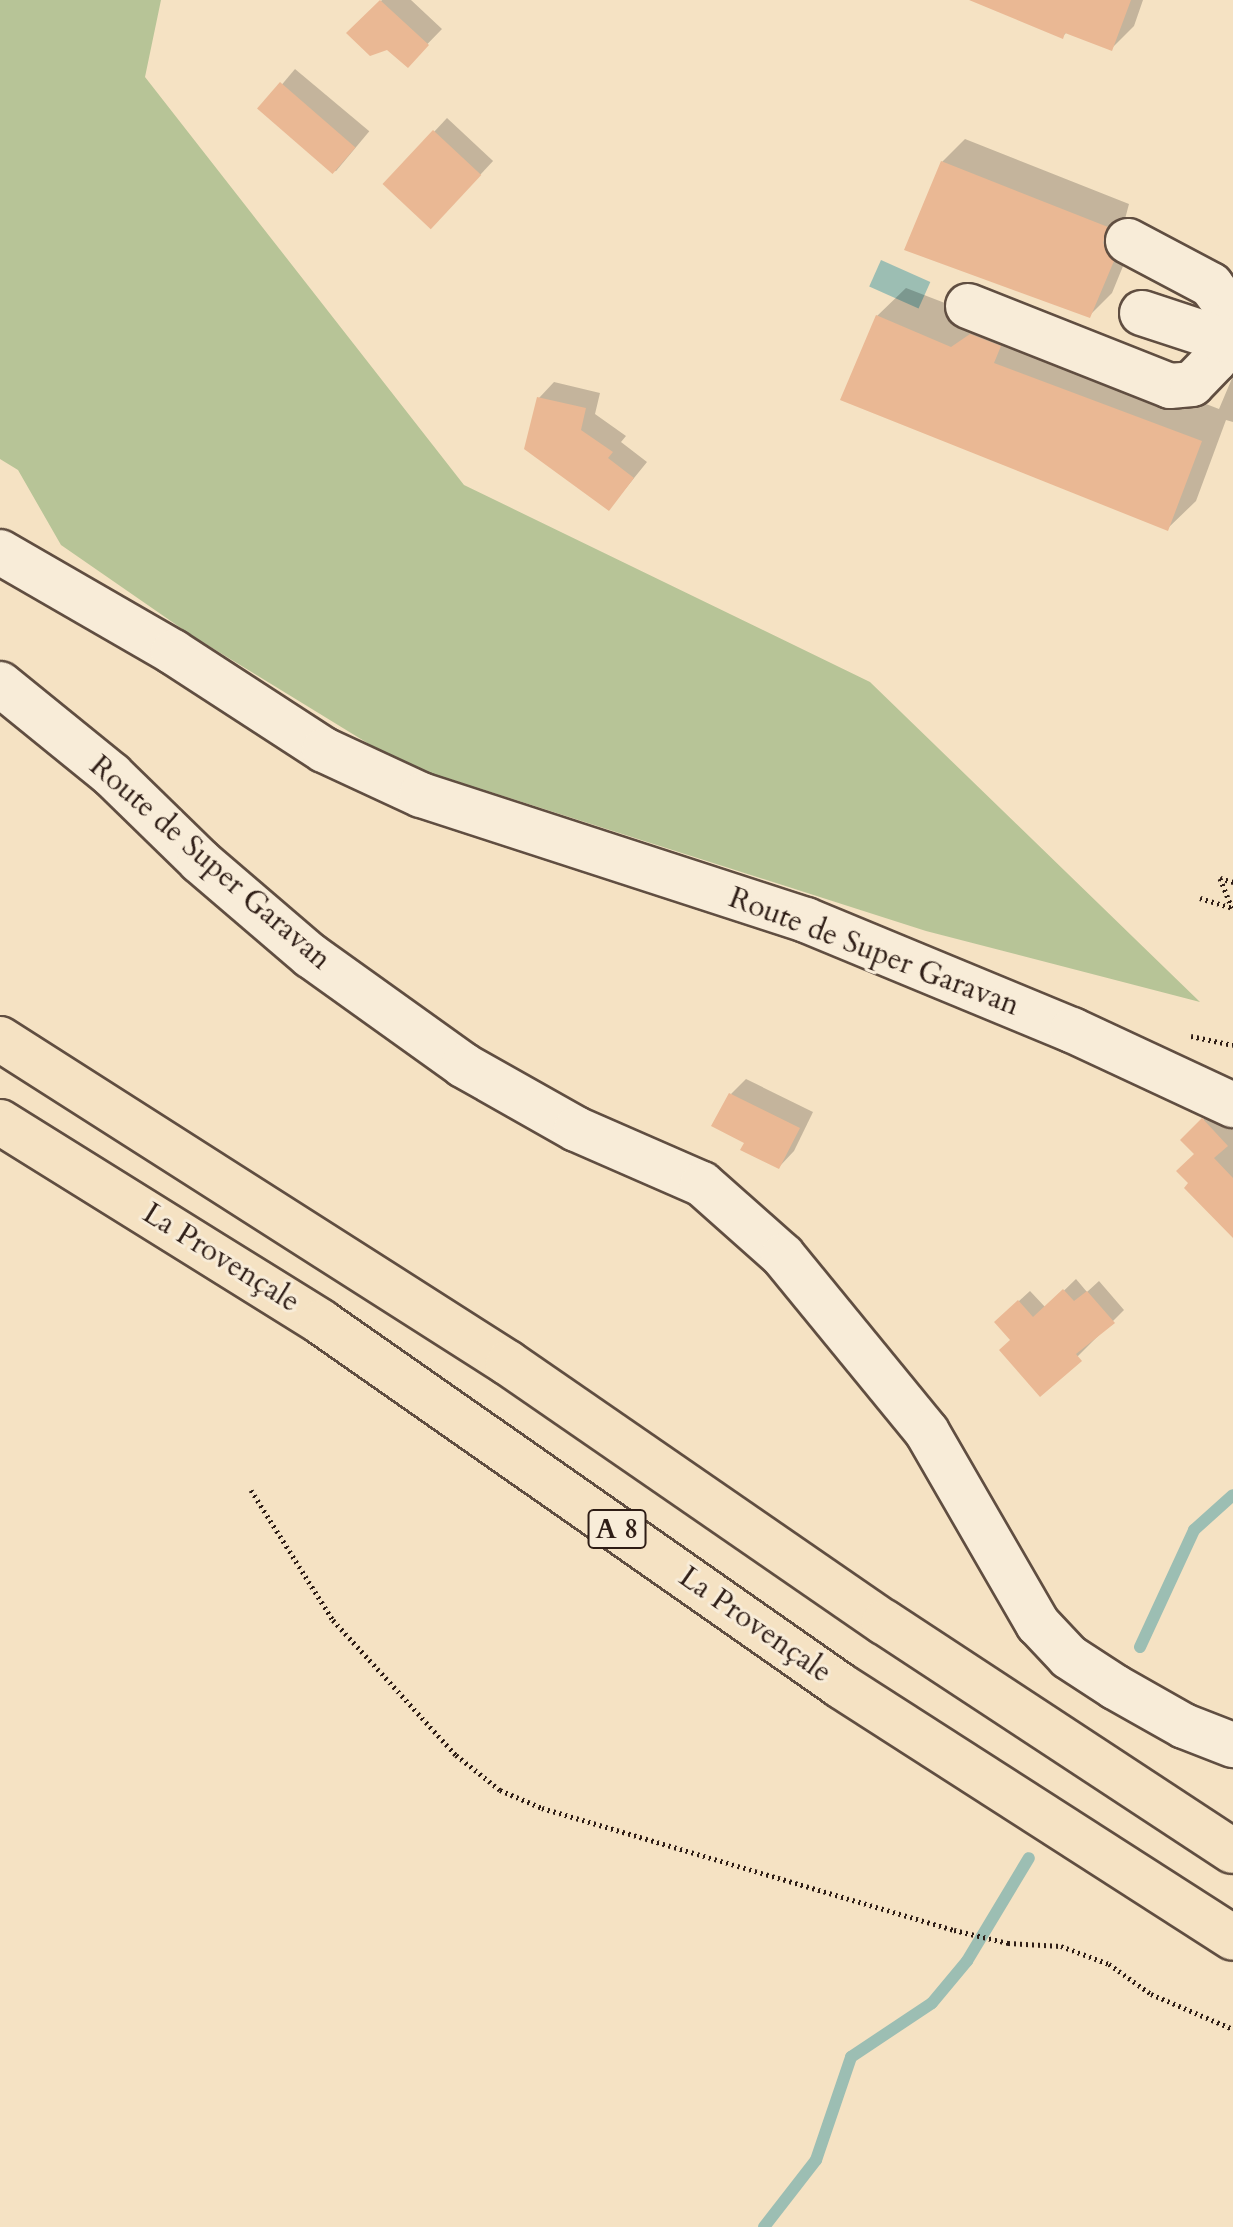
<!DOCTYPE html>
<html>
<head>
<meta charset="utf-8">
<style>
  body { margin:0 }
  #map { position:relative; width:1233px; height:2227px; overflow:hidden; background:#f5e2c3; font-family:Cardo,serif }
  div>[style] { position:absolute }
  .green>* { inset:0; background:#b7c497 }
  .water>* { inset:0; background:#9cbeb3; transform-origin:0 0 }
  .shadow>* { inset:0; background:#0003; transform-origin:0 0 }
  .stream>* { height:12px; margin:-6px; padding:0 6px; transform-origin:6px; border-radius:6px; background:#9cbeb3 }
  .building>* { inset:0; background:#eab894; transform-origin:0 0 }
  .path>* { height:5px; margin-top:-2.5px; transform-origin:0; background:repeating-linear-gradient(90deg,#2e1d16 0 2px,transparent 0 6px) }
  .roads { filter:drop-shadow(2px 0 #604e41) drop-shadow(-2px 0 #604e41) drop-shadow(0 2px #604e41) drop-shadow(0 -2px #604e41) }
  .minor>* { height:44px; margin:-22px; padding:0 22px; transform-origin:22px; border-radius:22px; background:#f8ecd8 }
  .highway>* { height:44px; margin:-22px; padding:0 22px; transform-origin:22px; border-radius:22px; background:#f5e2c3 }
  span { translate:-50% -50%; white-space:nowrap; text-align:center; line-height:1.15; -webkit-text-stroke:6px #f8ecd8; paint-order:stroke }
  .shield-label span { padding:2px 6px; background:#f8ecd8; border:2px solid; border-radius:6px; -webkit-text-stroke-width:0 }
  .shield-label { font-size:28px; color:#2e1d16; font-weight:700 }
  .street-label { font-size:30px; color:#2e1d16 }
</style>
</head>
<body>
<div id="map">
  <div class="green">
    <div style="clip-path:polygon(0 0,161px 0,145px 77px,464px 485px,870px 682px,1200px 1002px,926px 931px,400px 763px,191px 635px,61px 545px,18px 470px,0 459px)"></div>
  </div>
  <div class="water">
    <div style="left:881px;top:260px;width:54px;height:29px;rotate:24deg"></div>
  </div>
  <div class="shadow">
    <div style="clip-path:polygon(382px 0,411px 0,442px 29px,407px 65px,388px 47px,349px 33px)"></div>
    <div style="clip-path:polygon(979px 0,1143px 0,1134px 26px,1111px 49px,1067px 32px,1062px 37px)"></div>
    <div style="left:295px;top:69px;width:97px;height:52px;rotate:40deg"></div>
    <div style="left:447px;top:118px;width:63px;height:72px;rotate:43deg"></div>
    <div style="clip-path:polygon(965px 139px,1129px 204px,1125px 219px,1135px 237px,1112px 293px,1089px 316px,942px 162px)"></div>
    <div style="clip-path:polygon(906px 288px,1219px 409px,1233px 376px,1233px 422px,1226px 420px,1196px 501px,1167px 529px,877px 316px)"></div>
    <div style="clip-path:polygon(554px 382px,600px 393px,595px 414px,626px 436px,621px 442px,647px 462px,609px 509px,539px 398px)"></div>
    <div style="clip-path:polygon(746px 1079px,813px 1112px,794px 1151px,779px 1167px,731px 1094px)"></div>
    <div style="clip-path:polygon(1216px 1107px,1233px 1125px,1233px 1235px,1196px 1154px,1183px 1140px)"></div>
    <div style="clip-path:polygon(1076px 1279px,1087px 1292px,1099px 1281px,1124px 1310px,1040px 1394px,1012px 1340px,1008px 1311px,1030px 1291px,1046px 1308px)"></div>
  </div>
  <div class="stream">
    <div style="left:1140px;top:1647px;width:129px;rotate:-65.2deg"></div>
    <div style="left:1194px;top:1530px;width:52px;rotate:-41.9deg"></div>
    <div style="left:764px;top:2227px;width:85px;rotate:-52.2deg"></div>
    <div style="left:816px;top:2160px;width:109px;rotate:-71.2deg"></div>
    <div style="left:851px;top:2057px;width:97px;rotate:-33.7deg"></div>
    <div style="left:932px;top:2003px;width:55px;rotate:-50.2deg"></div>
    <div style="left:967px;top:1961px;width:120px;rotate:-59deg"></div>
  </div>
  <div class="building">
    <div style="clip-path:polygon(380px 0,429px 45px,408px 68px,387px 50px,370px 56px,346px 33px)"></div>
    <div style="clip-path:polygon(969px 0,1131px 0,1112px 51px,1065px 33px,1063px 39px)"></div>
    <div style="left:280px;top:82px;width:100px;height:35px;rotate:41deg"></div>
    <div style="left:433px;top:130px;width:66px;height:74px;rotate:43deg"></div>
    <div style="clip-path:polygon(941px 161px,1108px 227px,1103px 243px,1114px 261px,1090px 318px,904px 250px)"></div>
    <div style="clip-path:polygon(876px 315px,951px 347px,970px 334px,1001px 346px,994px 363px,1202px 441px,1168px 531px,840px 400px)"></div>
    <div style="clip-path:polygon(537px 397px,586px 408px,581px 430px,613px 452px,608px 458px,634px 478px,609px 511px,524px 449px)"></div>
    <div style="clip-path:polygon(729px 1093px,800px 1128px,779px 1169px,740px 1150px,744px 1143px,711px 1126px)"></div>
    <div style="clip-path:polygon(1202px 1118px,1228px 1146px,1214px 1158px,1233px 1178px,1233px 1238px,1184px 1188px,1188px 1183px,1176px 1171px,1194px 1154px,1180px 1140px)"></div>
    <div style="clip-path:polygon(1063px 1289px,1074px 1301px,1087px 1291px,1115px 1323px,1076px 1354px,1082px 1361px,1040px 1397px,999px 1350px,1010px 1340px,994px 1322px,1018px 1300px,1033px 1317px)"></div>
  </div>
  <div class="path">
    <div style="left:1200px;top:898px;width:34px;rotate:17deg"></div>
    <div style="left:1232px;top:908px;width:32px;rotate:-112deg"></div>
    <div style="left:1220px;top:878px;width:14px;rotate:17deg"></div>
    <div style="left:1191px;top:1036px;width:43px;rotate:12.1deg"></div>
    <div style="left:251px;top:1490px;width:154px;rotate:57.8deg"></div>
    <div style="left:333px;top:1620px;width:183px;rotate:47.7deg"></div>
    <div style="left:456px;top:1755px;width:56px;rotate:38.5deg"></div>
    <div style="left:500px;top:1790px;width:46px;rotate:23.2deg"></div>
    <div style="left:542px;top:1808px;width:430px;rotate:16.5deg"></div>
    <div style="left:954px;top:1930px;width:56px;rotate:13.5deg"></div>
    <div style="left:1008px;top:1943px;width:53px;rotate:3.2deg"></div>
    <div style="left:1061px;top:1946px;width:51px;rotate:20.6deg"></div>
    <div style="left:1109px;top:1964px;width:52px;rotate:35.5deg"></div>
    <div style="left:1151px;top:1994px;width:89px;rotate:23.1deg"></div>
  </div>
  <div class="roads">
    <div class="minor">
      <div style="left:968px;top:306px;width:217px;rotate:21.6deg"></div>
      <div style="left:1170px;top:386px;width:22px;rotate:-5deg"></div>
      <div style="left:1192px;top:384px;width:33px;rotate:-46deg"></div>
      <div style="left:1215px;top:360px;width:22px;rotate:-66deg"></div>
      <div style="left:1224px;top:340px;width:37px;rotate:-90deg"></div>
      <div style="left:1224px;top:303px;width:22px;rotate:-126deg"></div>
      <div style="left:1211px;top:285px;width:94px;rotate:-152.1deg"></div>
      <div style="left:1142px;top:313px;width:86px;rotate:18.2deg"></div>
      <div style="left:0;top:552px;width:200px;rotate:30deg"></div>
      <div style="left:173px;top:652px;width:180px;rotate:33deg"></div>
      <div style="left:324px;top:750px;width:107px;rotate:24.9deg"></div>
      <div style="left:421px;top:795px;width:405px;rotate:18deg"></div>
      <div style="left:806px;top:920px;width:288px;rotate:22.5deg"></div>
      <div style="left:1072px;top:1030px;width:178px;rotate:25deg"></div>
      <div style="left:0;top:684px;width:144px;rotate:39.1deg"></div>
      <div style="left:112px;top:775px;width:123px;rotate:44.3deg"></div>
      <div style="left:200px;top:861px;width:146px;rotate:40.6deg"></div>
      <div style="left:311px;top:956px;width:187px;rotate:35.6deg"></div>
      <div style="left:463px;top:1065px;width:130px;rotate:29.5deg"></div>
      <div style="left:576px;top:1129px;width:137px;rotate:23.6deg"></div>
      <div style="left:702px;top:1184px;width:108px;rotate:41.6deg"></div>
      <div style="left:783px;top:1256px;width:227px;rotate:50.7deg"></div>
      <div style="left:927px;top:1432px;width:222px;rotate:60deg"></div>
      <div style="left:1038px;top:1624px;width:45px;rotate:46.8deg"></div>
      <div style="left:1069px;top:1657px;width:55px;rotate:33.1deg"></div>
      <div style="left:1115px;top:1687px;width:79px;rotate:29.5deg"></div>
      <div style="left:1184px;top:1726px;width:53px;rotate:21.2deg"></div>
    </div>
    <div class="highway">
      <div style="left:0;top:1039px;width:603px;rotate:32.53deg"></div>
      <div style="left:508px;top:1363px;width:457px;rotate:34.6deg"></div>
      <div style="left:884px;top:1622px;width:417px;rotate:33.3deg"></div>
      <div style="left:0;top:1122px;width:378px;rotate:31.9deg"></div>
      <div style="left:321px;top:1322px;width:635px;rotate:34.99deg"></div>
      <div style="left:841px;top:1686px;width:466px;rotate:32.7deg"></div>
    </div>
  </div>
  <div class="shield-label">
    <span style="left:617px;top:1529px">A 8</span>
  </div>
  <div class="street-label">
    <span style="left:210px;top:863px;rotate:41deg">Route de Super Garavan</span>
    <span style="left:874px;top:952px;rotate:21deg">Route de Super Garavan</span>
    <span style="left:221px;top:1258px;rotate:32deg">La Provençale</span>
    <span style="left:755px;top:1625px;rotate:35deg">La Provençale</span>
  </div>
</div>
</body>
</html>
